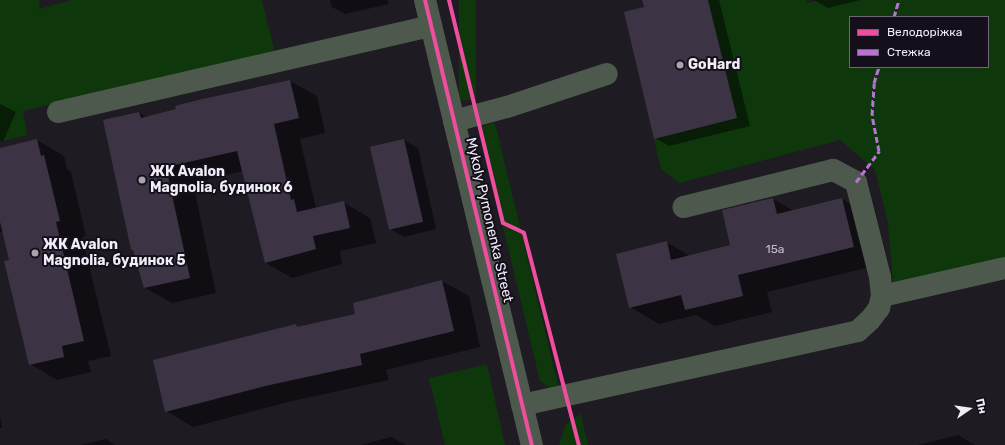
<!DOCTYPE html>
<html>
<head>
<meta charset="utf-8">
<style>
  body { margin:0 }
  #map { position:relative; width:1005px; height:445px; overflow:hidden; background:#1e1b22; font-family:Rubik,sans-serif }
  div>[style] { position:absolute }
  .green>* { inset:0; background:#0e380c; transform-origin:0 0 }
  .shadow>* { inset:0; background:#0007 }
  .building>* { inset:0; background:#3c3445; transform-origin:0 0 }
  .minor>* { height:22px; margin:-11px; padding:0 11px; transform-origin:11px; border-radius:11px; background:#4d594c }
  .quiet>* { height:3px; margin-top:-1.5px; transform-origin:0; background:repeating-linear-gradient(90deg,#b673d3 0 6px,transparent 0 9px) }
  .cycleway>* { height:4px; margin:-2px; padding:0 2px; transform-origin:2px; border-radius:2px; background:#ef4d9e }
  .dots>* { width:11px; height:11px; translate:-50% -50%; box-sizing:border-box; border:2px solid #140f1b; border-radius:50% }
  span { translate:-50% -50%; white-space:nowrap; text-align:center; line-height:1.15; -webkit-text-stroke:4px #140f1b; paint-order:stroke }
  .number-label { font-size:12px; color:#c4bfca }
  .number-label span { -webkit-text-stroke-width:0 }
  .poi-label { font-size:14px; color:#f1edf7; font-weight:700 }
  .left { translate:0 -50%; text-align:left }
  .street-label { font-size:14px; color:#f1edf7 }
  .legend { position:absolute; left:849px; top:16px; width:140px; height:52px; box-sizing:border-box; background:#140f1b; border:1px solid #6c6873; margin:0; padding:5px 7px; list-style:none; font-size:12px; color:#f1edf7 }
  .legend li { display:flex; align-items:center; gap:8px; height:20px }
  .legend b { width:20px; border:1px solid #6c6873 }
  .north { position:absolute; left:949px; top:389px; width:40px; height:40px; -webkit-text-stroke:3px #140f1b; paint-order:stroke; rotate:77deg; font-size:11px; font-weight:700; line-height:16px; text-align:center; color:#f1edf7 }
  .north::after { content:''; display:block; margin:auto; width:14px; height:18px; background:#f1edf7; clip-path:polygon(50% 0,100% 100%,50% 72%,0 100%) }
</style>
</head>
<body>
<div id="map">
  <div class="green">
    <div style="clip-path:polygon(0 0,40px 0,39px 9px,72px 0,262px 0,275px 53px,23px 111px,27px 135px,0 142px)"></div>
    <div style="left:459px;top:0;width:17px;height:100px"></div>
    <div style="clip-path:polygon(evenodd,708px 0,806px 0,807px 3px,818px 0,1005px 0,1005px 270px,894px 295px,888px 223px,875px 170px,840px 140px,679px 183px,661px 169px,654px 139px,737px 118px,708px 0,850px 17px,988px 17px,988px 67px,850px 67px,850px 17px)"></div>
    <div style="clip-path:polygon(495px 123px,559px 389px,553px 390px,540px 381px,479px 127px)"></div>
    <div style="clip-path:polygon(487px 364px,505px 445px,445px 445px,429px 378px)"></div>
    <div style="clip-path:polygon(581px 414px,588px 445px,559px 445px,566px 424px)"></div>
  </div>
  <div class="shadow">
    <div style="clip-path:polygon(330px 0,388px 0,389px 4px,345px 14px,332px 7px)"></div>
    <div style="clip-path:polygon(643px 0,719px 0,750px 126px,669px 146px,655px 138px)"></div>
    <div style="clip-path:polygon(814px 0,860px 0,828px 8px)"></div>
    <div style="clip-path:polygon(290px 81px,317px 96px,325px 133px,300px 139px,316px 208px,343px 202px,370px 218px,376px 243px,340px 251px,342px 264px,292px 278px,266px 263px,243px 171px,193px 183px,216px 293px,172px 303px,145px 288px,134px 251px,131px 250px,104px 121px,139px 113px,147px 117px)"></div>
    <div style="clip-path:polygon(0 104px,16px 112px,3px 142px,0 141px)"></div>
    <div style="clip-path:polygon(37px 140px,64px 156px,67px 169px,71px 172px,86px 236px,82px 237px,111px 356px,88px 361px,91px 372px,57px 380px,30px 364px,10px 261px,3px 231px,0 232px,0 149px)"></div>
    <div style="clip-path:polygon(404px 140px,418px 148px,436px 229px,404px 237px,390px 229px)"></div>
    <div style="clip-path:polygon(773px 199px,794px 211px,842px 199px,871px 216px,883px 264px,767px 292px,772px 312px,715px 326px,696px 315px,659px 324px,630px 307px,666px 242px,690px 256px,732px 246px)"></div>
    <div style="clip-path:polygon(evenodd,442px 281px,469px 296px,480px 347px,386px 370px,389px 380px,292px 401px,193px 427px,166px 411px,296px 326px,299px 328px,357px 314px,442px 281px,269px 384px,270px 385px,186px 407px,186px 405px,269px 384px)"></div>
    <div style="clip-path:polygon(0 417px,2px 428px,0 428px)"></div>
    <div style="clip-path:polygon(958px 435px,975px 445px,918px 445px)"></div>
    <div style="clip-path:polygon(391px 437px,406px 445px,361px 445px)"></div>
    <div style="clip-path:polygon(106px 439px,115px 445px,80px 445px)"></div>
  </div>
  <div class="building">
    <div style="clip-path:polygon(642px 0,708px 0,737px 118px,654px 139px,624px 12px,644px 7px)"></div>
    <div style="clip-path:polygon(290px 80px,299px 118px,274px 124px,291px 200px,294px 199px,297px 212px,344px 201px,350px 228px,313px 236px,316px 249px,265px 263px,237px 151px,166px 167px,190px 278px,144px 288px,133px 250px,131px 250px,103px 120px,139px 112px,141px 118px,176px 109px,175px 106px,198px 100px)"></div>
    <div style="clip-path:polygon(37px 139px,41px 156px,44px 155px,60px 221px,56px 222px,84px 341px,62px 346px,64px 357px,29px 365px,4px 261px,9px 260px,0 222px,0 148px)"></div>
    <div style="left:404px;top:139px;width:85px;height:35px;rotate:77deg"></div>
    <div style="clip-path:polygon(773px 198px,777px 214px,842px 198px,854px 247px,738px 275px,743px 296px,685px 310px,681px 295px,629px 308px,616px 254px,667px 241px,671px 260px,730px 245px,722px 210px)"></div>
    <div style="clip-path:polygon(442px 280px,454px 331px,360px 354px,362px 365px,265px 386px,165px 412px,153px 360px,296px 324px,297px 327px,355px 314px,353px 303px)"></div>
  </div>
  <div class="minor">
    <div style="left:425px;top:0;width:458px;rotate:76.5deg"></div>
    <div style="left:58px;top:112px;width:383px;rotate:-13deg"></div>
    <div style="left:454px;top:121px;width:55px;rotate:-14.8deg"></div>
    <div style="left:507px;top:107px;width:105px;rotate:-18.3deg"></div>
    <div style="left:882px;top:296px;width:126px;rotate:-12.8deg"></div>
    <div style="left:522px;top:405px;width:344px;rotate:-12.4deg"></div>
    <div style="left:858px;top:331px;width:16px;rotate:-43deg"></div>
    <div style="left:870px;top:320px;width:15px;rotate:-53deg"></div>
    <div style="left:879px;top:308px;width:12px;rotate:-76deg"></div>
    <div style="left:882px;top:296px;width:19px;rotate:-96deg"></div>
    <div style="left:880px;top:277px;width:98px;rotate:-104.2deg"></div>
    <div style="left:856px;top:182px;width:26px;rotate:-152deg"></div>
    <div style="left:833px;top:170px;width:154px;rotate:166.1deg"></div>
  </div>
  <div class="quiet">
    <div style="left:894px;top:17px;width:18px;rotate:-74deg"></div>
    <div style="left:856px;top:182px;width:39px;rotate:-53deg"></div>
    <div style="left:879px;top:151px;width:37px;rotate:-101deg"></div>
    <div style="left:872px;top:115px;width:32px;rotate:-86deg"></div>
    <div style="left:874px;top:83px;width:17px;rotate:-73deg"></div>
  </div>
  <div class="cycleway">
    <div style="left:425px;top:0;width:458px;rotate:76.5deg"></div>
    <div style="left:449px;top:0;width:229px;rotate:76.4deg"></div>
    <div style="left:503px;top:223px;width:23px;rotate:25deg"></div>
    <div style="left:524px;top:233px;width:219px;rotate:75.5deg"></div>
  </div>
  <div class="dots">
    <div style="left:680px;top:65px;background:#a7a4ac"></div>
    <div style="left:142px;top:180px;background:#a7a4ac"></div>
    <div style="left:35px;top:253px;background:#a7a4ac"></div>
  </div>
  <div class="number-label">
    <span style="left:775px;top:250px">15а</span>
  </div>
  <div class="poi-label">
    <span class="left" style="left:688px;top:65px">GoHard</span>
    <span class="left" style="left:150px;top:180px">ЖК Avalon<br>Magnolia, будинок 6</span>
    <span class="left" style="left:43px;top:253px">ЖК Avalon<br>Magnolia, будинок 5</span>
  </div>
  <div class="street-label">
    <span style="left:489px;top:220px;rotate:77deg">Mykoly Pymonenka Street</span>
  </div>
  <ul class="legend">
  <li><b style="height:5px;background:#ef4d9e"></b>Велодоріжка</li>
  <li><b style="height:5px;background:#b673d3"></b>Стежка</li>
  </ul>
  <div class="north">Пн</div>
</div>
</body>
</html>
